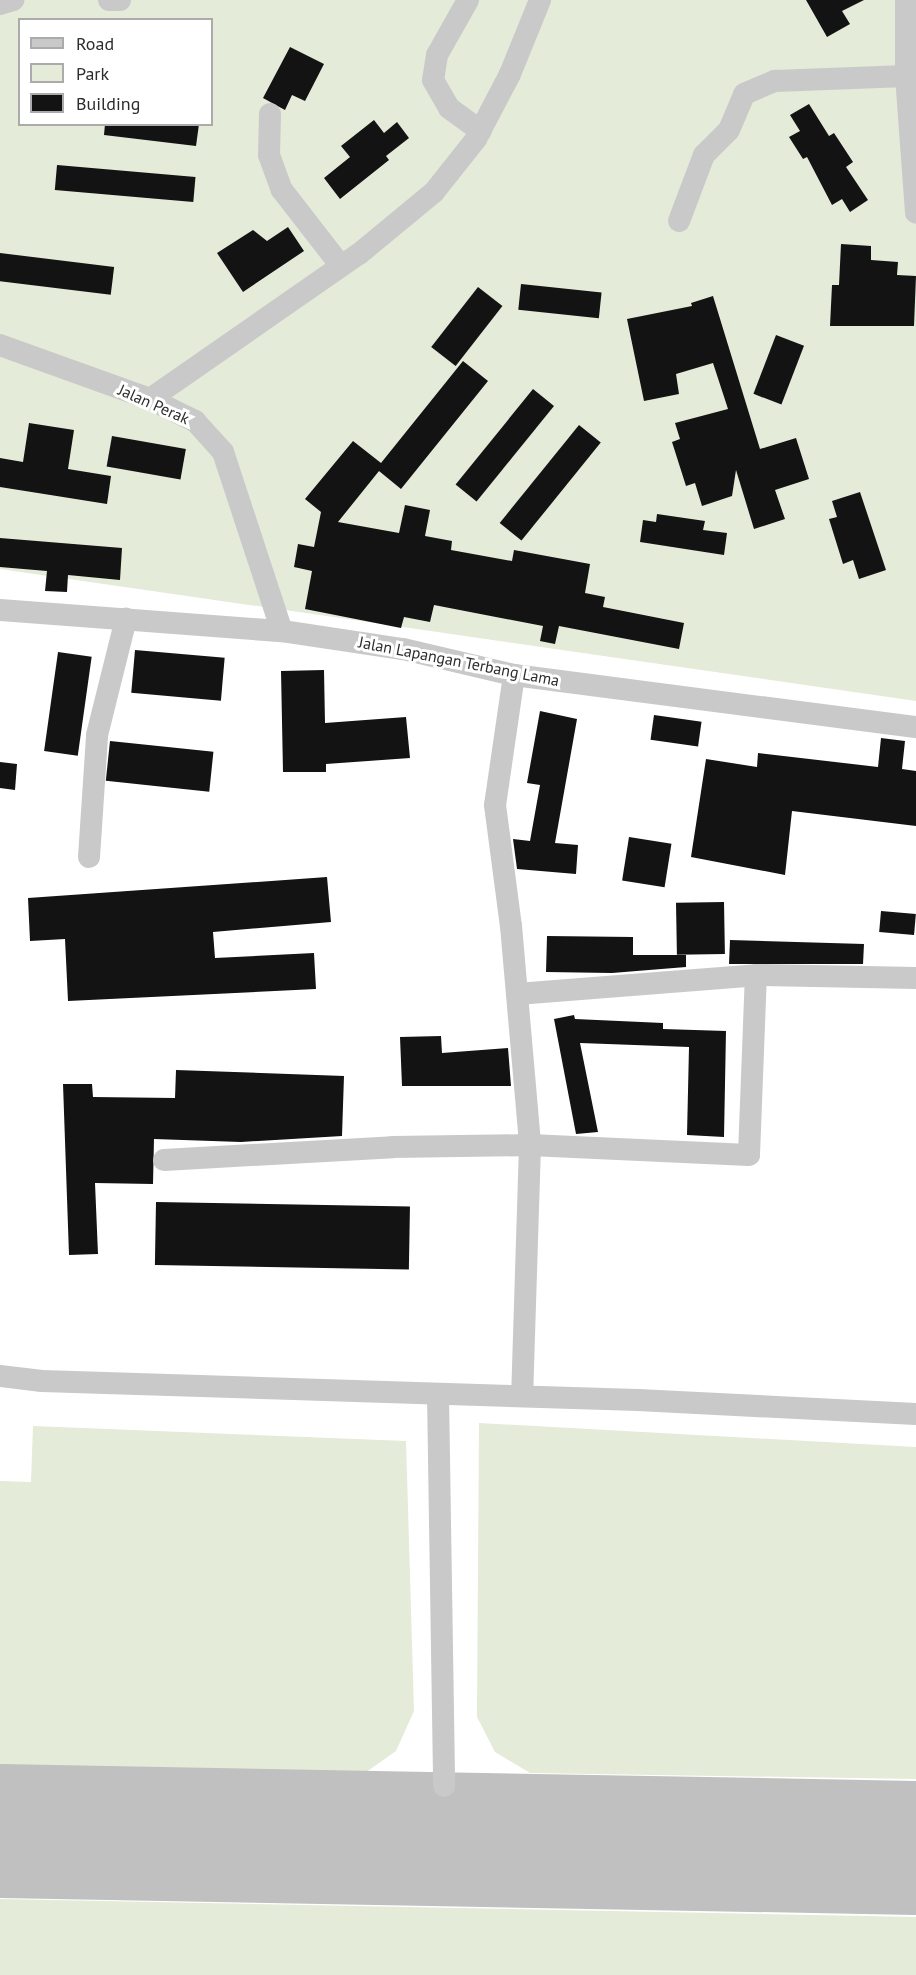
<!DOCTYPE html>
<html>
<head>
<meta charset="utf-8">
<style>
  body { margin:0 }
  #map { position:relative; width:916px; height:1975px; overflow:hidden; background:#fff; font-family:"PT Sans",sans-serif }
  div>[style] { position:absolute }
  .green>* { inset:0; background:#e4ebd8 }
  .runway>* { height:134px; margin:-67px; padding:0 67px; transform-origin:67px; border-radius:67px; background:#c0c0c0 }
  .building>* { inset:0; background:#131313; transform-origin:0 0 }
  .minor>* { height:22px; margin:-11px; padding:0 11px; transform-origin:11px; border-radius:11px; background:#c9c9c9 }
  span { translate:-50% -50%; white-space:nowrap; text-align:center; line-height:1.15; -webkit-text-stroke:6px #fff; paint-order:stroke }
  .street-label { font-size:16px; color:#2c2c2c }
  .legend { position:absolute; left:18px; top:18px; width:195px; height:108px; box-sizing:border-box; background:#fff; border:2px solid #ababab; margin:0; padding:8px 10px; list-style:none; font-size:18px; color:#2c2c2c }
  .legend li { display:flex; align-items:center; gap:12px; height:30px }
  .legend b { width:30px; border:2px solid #ababab }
</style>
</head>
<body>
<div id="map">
  <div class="green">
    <div style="clip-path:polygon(evenodd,0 0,916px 0,916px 701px,0 569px,0 0,20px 20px,212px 20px,212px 124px,20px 124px,20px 20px)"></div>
    <div style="clip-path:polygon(479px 1423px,916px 1447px,916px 1779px,530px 1773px,495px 1752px,477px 1717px)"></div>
    <div style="clip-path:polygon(33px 1426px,406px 1441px,414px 1711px,396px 1751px,362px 1775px,0 1769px,0 1481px,31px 1482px)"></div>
    <div style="clip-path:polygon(0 1899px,916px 1917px,916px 1975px,0 1975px)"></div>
  </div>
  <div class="runway">
    <div style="left:0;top:1831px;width:916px;rotate:1.06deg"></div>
  </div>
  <div class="building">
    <div style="clip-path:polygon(806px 0,864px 0,842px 11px,850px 24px,827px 37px)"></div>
    <div style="clip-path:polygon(290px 47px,324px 64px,305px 101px,292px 95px,285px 110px,263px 98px)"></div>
    <div style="clip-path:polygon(809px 104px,829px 136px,834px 133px,853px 162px,846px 167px,868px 200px,850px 212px,842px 199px,832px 205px,807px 157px,803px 159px,789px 137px,800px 131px,790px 115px)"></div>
    <div style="clip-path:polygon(374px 120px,384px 133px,397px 122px,409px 138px,386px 156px,389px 160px,340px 199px,324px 178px,350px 157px,341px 146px)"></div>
    <div style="clip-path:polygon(105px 124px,199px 124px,196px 146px,104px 135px)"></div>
    <div style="left:57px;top:165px;width:139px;height:25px;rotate:5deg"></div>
    <div style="clip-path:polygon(288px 227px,304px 251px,243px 292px,217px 253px,253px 230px,267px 241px)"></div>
    <div style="clip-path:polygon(841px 244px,871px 246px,871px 260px,898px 262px,897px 275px,916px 276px,914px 326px,830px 326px,832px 285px,839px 285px)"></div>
    <div style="left:0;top:253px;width:115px;height:28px;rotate:7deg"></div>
    <div style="left:521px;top:284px;width:81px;height:26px;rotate:6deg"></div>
    <div style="left:478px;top:287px;width:31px;height:76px;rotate:38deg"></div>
    <div style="clip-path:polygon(713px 296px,760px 449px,796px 438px,809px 479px,775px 490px,785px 519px,754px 529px,736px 470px,732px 496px,702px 506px,695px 483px,686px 486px,672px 442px,680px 439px,675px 423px,728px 409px,713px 363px,676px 374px,679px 394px,644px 401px,627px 319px,692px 306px,691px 303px)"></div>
    <div style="left:776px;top:335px;width:30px;height:63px;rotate:21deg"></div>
    <div style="clip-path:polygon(463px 361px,488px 381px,401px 489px,379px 471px,338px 522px,399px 533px,405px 505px,430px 510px,425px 536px,452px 541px,451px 550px,512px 561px,514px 550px,590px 564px,585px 593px,605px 597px,603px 607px,684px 623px,679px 649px,559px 626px,555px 644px,540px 641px,543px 626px,434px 605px,430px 622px,404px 617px,401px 628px,305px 609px,312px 571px,294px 567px,298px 544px,314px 547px,321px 512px,305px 499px,353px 441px,381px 463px)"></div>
    <div style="left:533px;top:389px;width:27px;height:123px;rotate:39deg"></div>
    <div style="clip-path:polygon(29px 423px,74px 430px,68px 469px,111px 476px,107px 504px,0 487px,0 458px,23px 462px)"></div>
    <div style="left:579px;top:425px;width:28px;height:126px;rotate:39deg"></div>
    <div style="left:112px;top:436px;width:75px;height:31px;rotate:10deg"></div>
    <div style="clip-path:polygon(860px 492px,886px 570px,859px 579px,853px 560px,843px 564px,829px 519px,837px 517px,832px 501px)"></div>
    <div style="clip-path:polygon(657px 514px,705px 521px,703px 530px,727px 533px,724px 555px,640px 542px,643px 520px,656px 522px)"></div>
    <div style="clip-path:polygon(0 538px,122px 548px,120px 580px,68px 575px,67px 592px,45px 591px,47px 571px,0 567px)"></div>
    <div style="left:135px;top:650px;width:90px;height:43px;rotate:5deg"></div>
    <div style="left:58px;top:652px;width:34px;height:100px;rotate:8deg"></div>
    <div style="clip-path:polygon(324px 670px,325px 723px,406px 717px,410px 758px,326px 764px,326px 772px,283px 772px,281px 671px)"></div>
    <div style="clip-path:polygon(540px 711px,577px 719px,555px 843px,578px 845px,576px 874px,517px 869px,513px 839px,530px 841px,540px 785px,527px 783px)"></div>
    <div style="left:654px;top:715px;width:48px;height:25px;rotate:8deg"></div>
    <div style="clip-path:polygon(881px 738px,905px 741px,902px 769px,916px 771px,916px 826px,792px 811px,785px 875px,691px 857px,706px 759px,757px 767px,758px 753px,878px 767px)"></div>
    <div style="left:110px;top:741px;width:104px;height:40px;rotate:6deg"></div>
    <div style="clip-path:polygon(0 762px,17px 764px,15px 790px,0 788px)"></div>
    <div style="left:629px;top:837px;width:43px;height:44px;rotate:9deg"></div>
    <div style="clip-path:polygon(327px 877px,331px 922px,213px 932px,215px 958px,314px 953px,316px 989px,68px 1001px,65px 939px,30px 941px,28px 898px)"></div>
    <div style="left:724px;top:902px;width:52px;height:48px;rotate:89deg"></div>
    <div style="left:881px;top:911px;width:35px;height:21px;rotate:5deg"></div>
    <div style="clip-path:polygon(547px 936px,633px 937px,633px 955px,686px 955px,686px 967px,612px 973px,546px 972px)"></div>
    <div style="clip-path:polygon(730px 940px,864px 944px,863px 964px,729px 964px)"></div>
    <div style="clip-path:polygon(574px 1015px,575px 1019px,663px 1023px,663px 1029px,726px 1031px,724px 1137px,687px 1135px,689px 1047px,580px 1043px,598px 1132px,576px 1134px,554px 1019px)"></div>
    <div style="clip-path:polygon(441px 1036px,442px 1053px,508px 1048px,511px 1086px,402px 1086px,400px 1037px)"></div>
    <div style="clip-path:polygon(176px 1070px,344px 1076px,342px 1136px,241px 1142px,154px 1139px,153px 1184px,95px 1183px,98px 1254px,69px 1255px,63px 1084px,92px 1084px,93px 1097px,175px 1098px)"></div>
    <div style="left:156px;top:1202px;width:254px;height:63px;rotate:1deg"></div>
  </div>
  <div class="minor">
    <div style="left:109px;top:0;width:11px"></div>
    <div style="left:468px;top:0;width:63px;rotate:119.4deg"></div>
    <div style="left:437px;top:55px;width:25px;rotate:99deg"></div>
    <div style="left:433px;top:80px;width:32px;rotate:60deg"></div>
    <div style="left:449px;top:108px;width:39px;rotate:36deg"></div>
    <div style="left:906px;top:0;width:76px;rotate:90deg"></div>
    <div style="left:906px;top:76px;width:137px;rotate:85.8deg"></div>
    <div style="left:0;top:4px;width:14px;rotate:-17deg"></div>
    <div style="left:270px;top:114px;width:41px;rotate:91.4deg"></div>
    <div style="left:269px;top:155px;width:37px;rotate:70deg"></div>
    <div style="left:282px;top:190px;width:96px;rotate:52.2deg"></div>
    <div style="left:679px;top:221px;width:71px;rotate:-69.3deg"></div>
    <div style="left:704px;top:155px;width:35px;rotate:-45deg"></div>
    <div style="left:729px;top:130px;width:39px;rotate:-67deg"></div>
    <div style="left:744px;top:94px;width:34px;rotate:-23deg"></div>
    <div style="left:775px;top:81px;width:131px;rotate:-2.2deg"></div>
    <div style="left:0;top:345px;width:159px;rotate:19.8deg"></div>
    <div style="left:150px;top:399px;width:50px;rotate:26.1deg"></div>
    <div style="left:195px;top:421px;width:42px;rotate:47.9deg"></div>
    <div style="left:223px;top:452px;width:188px;rotate:71.8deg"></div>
    <div style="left:150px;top:399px;width:254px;rotate:-34.8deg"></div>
    <div style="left:359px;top:254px;width:97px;rotate:-39.6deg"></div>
    <div style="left:434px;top:192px;width:68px;rotate:-51.6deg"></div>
    <div style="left:476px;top:139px;width:73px;rotate:-62.4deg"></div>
    <div style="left:510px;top:74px;width:80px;rotate:-67.9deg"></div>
    <div style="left:0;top:610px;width:283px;rotate:4.3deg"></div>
    <div style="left:282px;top:631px;width:122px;rotate:8.5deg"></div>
    <div style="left:403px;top:649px;width:114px;rotate:13.2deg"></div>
    <div style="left:514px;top:675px;width:405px;rotate:7.4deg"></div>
    <div style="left:514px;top:675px;width:131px;rotate:98.3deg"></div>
    <div style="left:495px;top:805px;width:122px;rotate:82.5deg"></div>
    <div style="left:511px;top:926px;width:220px;rotate:85deg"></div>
    <div style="left:530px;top:1145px;width:251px;rotate:91.8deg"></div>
    <div style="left:89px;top:857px;width:122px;rotate:-86.2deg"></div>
    <div style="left:97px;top:735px;width:120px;rotate:-76deg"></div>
    <div style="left:517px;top:994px;width:240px;rotate:-4.5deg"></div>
    <div style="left:756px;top:975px;width:160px;rotate:1.1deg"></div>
    <div style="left:164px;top:1160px;width:229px;rotate:-3.2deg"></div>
    <div style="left:393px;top:1147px;width:137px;rotate:-0.8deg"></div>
    <div style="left:530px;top:1145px;width:219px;rotate:2.6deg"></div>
    <div style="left:749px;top:1155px;width:180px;rotate:-87.8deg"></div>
    <div style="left:0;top:1376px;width:42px;rotate:6.8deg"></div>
    <div style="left:42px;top:1381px;width:596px;rotate:1.83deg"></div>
    <div style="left:638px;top:1400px;width:278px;rotate:2.9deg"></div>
    <div style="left:438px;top:1394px;width:392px;rotate:89.1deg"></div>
  </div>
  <div class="street-label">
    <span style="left:154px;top:404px;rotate:24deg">Jalan Perak</span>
    <span style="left:459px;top:661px;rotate:11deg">Jalan Lapangan Terbang Lama</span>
  </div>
  <ul class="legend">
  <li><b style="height:8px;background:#c9c9c9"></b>Road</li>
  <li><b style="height:16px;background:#e4ebd8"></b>Park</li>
  <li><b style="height:16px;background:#131313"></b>Building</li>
  </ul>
</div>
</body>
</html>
